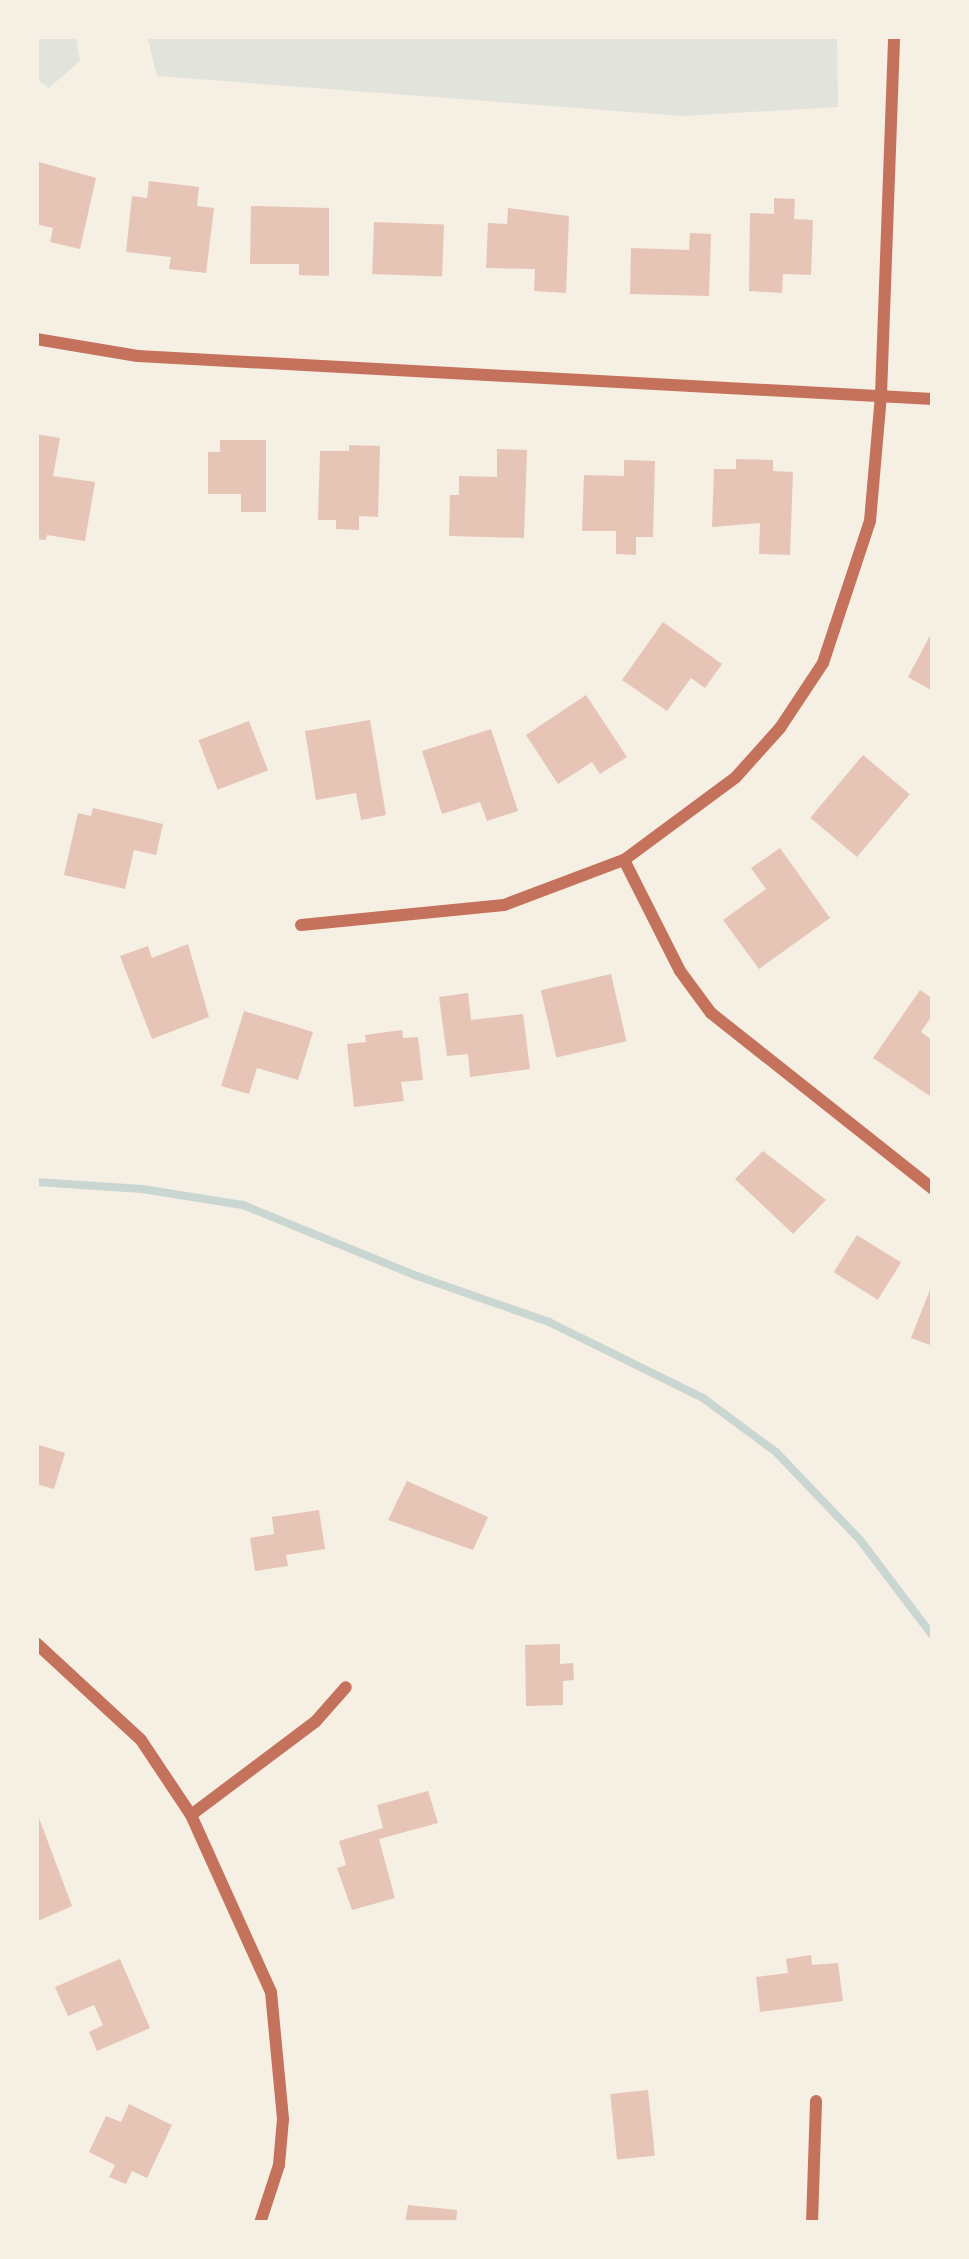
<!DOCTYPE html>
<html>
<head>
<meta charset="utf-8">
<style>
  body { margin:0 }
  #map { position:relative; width:969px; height:2259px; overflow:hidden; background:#f6efe4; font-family:"Exo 2",sans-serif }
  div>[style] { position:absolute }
  .green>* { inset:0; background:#e2e4dc }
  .stream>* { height:8px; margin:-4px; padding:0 4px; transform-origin:4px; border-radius:4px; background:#c9d6d2 }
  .building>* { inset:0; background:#e6c5b7; transform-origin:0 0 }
  .minor>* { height:12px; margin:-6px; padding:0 6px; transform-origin:6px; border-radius:6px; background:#c5725c }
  span { translate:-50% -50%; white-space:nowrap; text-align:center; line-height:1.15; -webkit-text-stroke:9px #f6efe4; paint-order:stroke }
  .frame { position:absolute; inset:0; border:39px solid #f6efe4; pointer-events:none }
</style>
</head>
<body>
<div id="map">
  <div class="green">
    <div style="clip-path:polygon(36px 36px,76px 36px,80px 61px,49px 88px,36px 79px)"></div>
    <div style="clip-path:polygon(147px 36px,837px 36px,838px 107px,683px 116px,157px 76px)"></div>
  </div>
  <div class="stream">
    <div style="left:36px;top:1182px;width:106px;rotate:3.8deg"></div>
    <div style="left:142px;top:1189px;width:102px;rotate:9deg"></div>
    <div style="left:243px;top:1205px;width:188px;rotate:22.2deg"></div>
    <div style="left:417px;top:1276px;width:140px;rotate:19.2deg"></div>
    <div style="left:549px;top:1322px;width:172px;rotate:26.3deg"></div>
    <div style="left:703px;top:1398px;width:91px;rotate:36.5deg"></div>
    <div style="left:776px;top:1452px;width:122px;rotate:46.3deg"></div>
    <div style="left:860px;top:1540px;width:121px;rotate:52.8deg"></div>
  </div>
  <div class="building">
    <div style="clip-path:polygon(39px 162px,96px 178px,80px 249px,50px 242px,53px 228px,36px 224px)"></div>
    <div style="clip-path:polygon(149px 181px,199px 187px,197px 206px,214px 208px,206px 273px,169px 269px,171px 257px,126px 252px,132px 196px,147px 198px)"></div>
    <div style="clip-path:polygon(774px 198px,795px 199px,794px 219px,813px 220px,811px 275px,783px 274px,782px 293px,749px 291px,750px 213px,774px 214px)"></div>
    <div style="clip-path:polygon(251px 206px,329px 208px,329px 276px,299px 275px,299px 264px,250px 264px)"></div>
    <div style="clip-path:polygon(508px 208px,569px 216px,566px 293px,534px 291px,535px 269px,486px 268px,488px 223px,507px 224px)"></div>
    <div style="left:374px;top:222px;width:70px;height:52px;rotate:2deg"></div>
    <div style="clip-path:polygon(690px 233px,711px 234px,709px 296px,630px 294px,631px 248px,689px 250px)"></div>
    <div style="clip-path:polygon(36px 434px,60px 438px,53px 476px,95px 482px,85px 541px,47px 535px,46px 540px,36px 539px)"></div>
    <div style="clip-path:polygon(220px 440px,266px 440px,266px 512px,241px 512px,241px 494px,208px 494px,208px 452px,220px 452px)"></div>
    <div style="clip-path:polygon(349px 445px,380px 446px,378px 517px,359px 516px,359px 530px,336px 529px,336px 520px,318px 520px,320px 451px,349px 451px)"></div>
    <div style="clip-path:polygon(497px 449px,527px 450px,524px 538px,449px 536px,450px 495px,459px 495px,459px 476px,497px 477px)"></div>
    <div style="clip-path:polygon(736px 459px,773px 460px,773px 471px,793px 472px,790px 555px,759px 554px,760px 523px,712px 527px,714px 469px,736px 469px)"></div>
    <div style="clip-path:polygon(624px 460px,655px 461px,653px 537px,636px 537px,636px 555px,616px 554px,616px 531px,582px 531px,584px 475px,624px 476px)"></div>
    <div style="clip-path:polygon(663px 622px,722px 664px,705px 688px,691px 678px,667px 711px,622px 680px)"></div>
    <div style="clip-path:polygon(933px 630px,933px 691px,908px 677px)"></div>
    <div style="clip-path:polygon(586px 695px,627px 757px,600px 774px,592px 762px,558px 784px,526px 735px)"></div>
    <div style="clip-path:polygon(370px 720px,386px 815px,361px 820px,356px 793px,316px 800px,305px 731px)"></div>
    <div style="left:249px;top:721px;width:53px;height:54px;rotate:69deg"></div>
    <div style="clip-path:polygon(491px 729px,518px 811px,487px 821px,480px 802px,442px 814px,422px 751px)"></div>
    <div style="left:863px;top:755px;width:61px;height:82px;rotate:40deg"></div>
    <div style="clip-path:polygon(93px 808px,163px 824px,156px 855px,134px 850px,125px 889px,64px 875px,78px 813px,91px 816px)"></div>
    <div style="clip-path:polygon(780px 848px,830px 918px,759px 969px,723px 920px,766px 889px,751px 868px)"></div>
    <div style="clip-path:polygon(188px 944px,209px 1017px,152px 1039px,120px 956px,148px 946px,152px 958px)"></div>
    <div style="left:611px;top:974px;width:69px;height:72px;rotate:77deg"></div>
    <div style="clip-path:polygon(920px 990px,933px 999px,933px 1014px,921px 1032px,933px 1041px,933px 1098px,873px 1058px)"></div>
    <div style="clip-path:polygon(468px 993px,471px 1020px,523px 1014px,530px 1069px,470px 1077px,468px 1054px,447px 1056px,439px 997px)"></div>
    <div style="clip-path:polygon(244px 1011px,313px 1032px,298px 1080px,257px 1068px,249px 1094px,221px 1086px)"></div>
    <div style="clip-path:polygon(402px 1030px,403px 1038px,418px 1037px,423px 1080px,401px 1082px,404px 1101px,354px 1107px,347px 1044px,366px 1042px,365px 1035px)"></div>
    <div style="clip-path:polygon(763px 1151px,826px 1200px,793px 1234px,735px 1179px)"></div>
    <div style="left:857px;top:1235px;width:52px;height:44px;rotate:32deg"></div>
    <div style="clip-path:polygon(933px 1282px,933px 1346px,911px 1338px)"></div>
    <div style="clip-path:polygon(36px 1444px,65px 1453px,54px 1489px,36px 1484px)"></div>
    <div style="clip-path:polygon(407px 1481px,488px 1517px,473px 1550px,388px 1520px)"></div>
    <div style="clip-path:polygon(319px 1510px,325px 1549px,286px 1555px,288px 1566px,255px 1571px,250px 1538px,274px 1534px,272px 1517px)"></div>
    <div style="clip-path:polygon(560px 1644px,560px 1664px,573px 1663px,574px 1680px,563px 1681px,563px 1705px,526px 1706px,525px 1645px)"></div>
    <div style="clip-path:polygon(428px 1791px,438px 1823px,379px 1839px,395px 1898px,352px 1910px,337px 1868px,346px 1865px,339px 1841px,383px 1828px,377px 1805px)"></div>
    <div style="clip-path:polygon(36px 1810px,72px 1906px,38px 1921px,36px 1916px)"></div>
    <div style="clip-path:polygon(811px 1955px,812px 1965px,838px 1963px,843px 2001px,760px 2012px,756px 1977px,788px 1973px,786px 1959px)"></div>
    <div style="clip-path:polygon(120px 1959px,150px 2028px,97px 2051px,89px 2032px,103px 2025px,94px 2005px,68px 2016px,55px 1987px)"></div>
    <div style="left:648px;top:2090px;width:66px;height:38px;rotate:84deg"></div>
    <div style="clip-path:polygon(129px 2104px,172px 2125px,147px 2178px,132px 2171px,126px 2184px,109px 2177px,115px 2165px,89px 2152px,106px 2116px,121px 2122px)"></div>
    <div style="clip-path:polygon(408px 2205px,457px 2210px,456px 2223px,405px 2223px)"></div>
  </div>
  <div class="minor">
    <div style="left:36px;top:339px;width:103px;rotate:9.5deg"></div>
    <div style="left:138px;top:356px;width:796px;rotate:3.1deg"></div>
    <div style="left:624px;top:860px;width:124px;rotate:63.2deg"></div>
    <div style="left:680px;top:971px;width:52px;rotate:53.6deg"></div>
    <div style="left:711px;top:1013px;width:283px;rotate:38.4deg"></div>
    <div style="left:301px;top:925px;width:204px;rotate:-5.6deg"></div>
    <div style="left:504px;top:905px;width:128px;rotate:-20.6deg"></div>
    <div style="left:624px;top:860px;width:139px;rotate:-36.5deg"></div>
    <div style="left:736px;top:777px;width:66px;rotate:-48.1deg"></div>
    <div style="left:780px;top:728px;width:78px;rotate:-56.5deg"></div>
    <div style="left:823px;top:663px;width:150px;rotate:-71.7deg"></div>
    <div style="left:870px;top:521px;width:126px;rotate:-85deg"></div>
    <div style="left:881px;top:395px;width:359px;rotate:-87.9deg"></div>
    <div style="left:36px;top:1643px;width:143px;rotate:42.7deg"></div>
    <div style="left:141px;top:1740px;width:90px;rotate:56.3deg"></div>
    <div style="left:191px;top:1815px;width:194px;rotate:65.7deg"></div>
    <div style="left:271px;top:1992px;width:128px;rotate:84.6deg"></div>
    <div style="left:283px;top:2119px;width:46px;rotate:95deg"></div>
    <div style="left:279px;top:2165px;width:61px;rotate:108.1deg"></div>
    <div style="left:191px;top:1815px;width:156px;rotate:-36.9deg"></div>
    <div style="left:316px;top:1721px;width:45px;rotate:-48.6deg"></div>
    <div style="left:812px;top:2223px;width:122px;rotate:-88.1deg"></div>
  </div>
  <div class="frame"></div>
</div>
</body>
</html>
